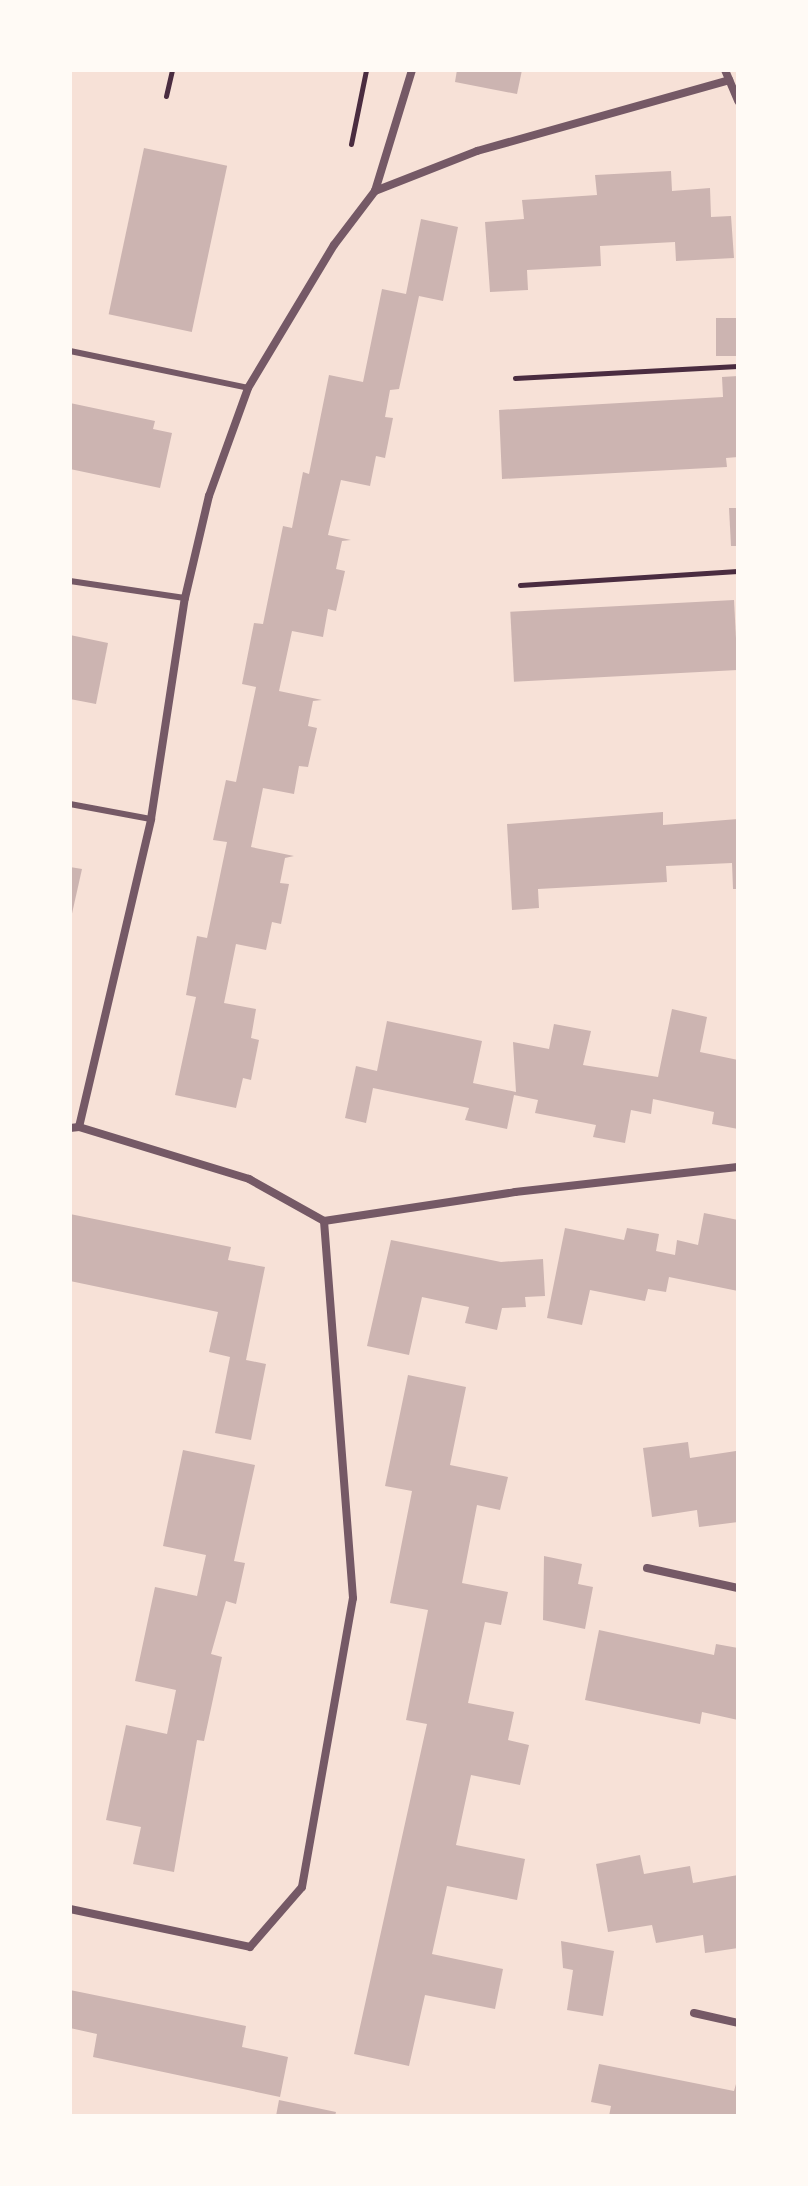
<!DOCTYPE html>
<html>
<head>
<meta charset="utf-8">
<style>
  body { margin:0 }
  #map { position:relative; width:808px; height:2186px; overflow:hidden; background:#f7e1d7; font-family:"Playfair Display",serif }
  div>[style] { position:absolute }
  .building>* { inset:0; background:#ccb4b1; transform-origin:0 0 }
  .path>* { height:5px; margin:-2.5px; padding:0 2.5px; transform-origin:2.5px; border-radius:2.5px; background:#4a2c40 }
  .service>* { height:6px; margin:-3px; padding:0 3px; transform-origin:3px; border-radius:3px; background:#755966 }
  .minor>* { height:8px; margin:-4px; padding:0 4px; transform-origin:4px; border-radius:4px; background:#755966 }
  span { translate:-50% -50%; white-space:nowrap; text-align:center; line-height:1.15; -webkit-text-stroke:6px #fffaf5; paint-order:stroke }
  .frame { position:absolute; inset:0; border:72px solid #fffaf5; pointer-events:none }
</style>
</head>
<body>
<div id="map">
  <div class="building">
    <div style="clip-path:polygon(457px 70px,522px 70px,517px 94px,455px 82px)"></div>
    <div style="left:144px;top:148px;width:85px;height:170px;rotate:12deg"></div>
    <div style="clip-path:polygon(671px 171px,672px 191px,710px 188px,711px 217px,731px 216px,734px 258px,676px 261px,675px 242px,600px 246px,601px 266px,527px 270px,528px 290px,490px 292px,485px 222px,524px 219px,522px 200px,597px 195px,595px 175px)"></div>
    <div style="clip-path:polygon(421px 219px,458px 227px,443px 301px,419px 296px,399px 389px,390px 390px,385px 417px,393px 418px,385px 458px,376px 456px,370px 486px,341px 480px,328px 535px,351px 540px,342px 541px,336px 569px,345px 571px,336px 611px,328px 609px,323px 637px,292px 631px,279px 691px,322px 700px,313px 701px,308px 726px,317px 728px,308px 767px,299px 766px,294px 794px,263px 788px,251px 847px,294px 856px,285px 858px,280px 883px,289px 884px,281px 924px,272px 922px,266px 950px,236px 944px,224px 1003px,256px 1009px,251px 1038px,259px 1040px,251px 1080px,243px 1078px,236px 1108px,175px 1095px,196px 997px,186px 995px,193px 957px,197px 936px,207px 938px,227px 842px,213px 840px,226px 780px,236px 782px,256px 687px,242px 684px,254px 623px,263px 624px,283px 526px,292px 528px,303px 472px,309px 474px,329px 375px,363px 382px,382px 289px,406px 294px)"></div>
    <div style="left:738px;top:318px;width:38px;height:22px;rotate:90deg"></div>
    <div style="clip-path:polygon(738px 376px,738px 457px,726px 458px,727px 467px,502px 479px,499px 410px,723px 397px,722px 377px)"></div>
    <div style="clip-path:polygon(70px 403px,155px 421px,153px 429px,172px 433px,160px 488px,70px 469px)"></div>
    <div style="clip-path:polygon(729px 508px,738px 508px,738px 546px,731px 546px)"></div>
    <div style="left:734px;top:600px;width:70px;height:224px;rotate:87deg"></div>
    <div style="clip-path:polygon(70px 635px,108px 643px,96px 704px,70px 699px)"></div>
    <div style="clip-path:polygon(663px 812px,663px 825px,738px 819px,738px 889px,733px 889px,732px 863px,666px 866px,667px 882px,538px 889px,539px 908px,512px 910px,507px 824px)"></div>
    <div style="clip-path:polygon(70px 867px,82px 869px,71px 918px,70px 917px)"></div>
    <div style="clip-path:polygon(672px 1009px,707px 1017px,700px 1052px,738px 1060px,738px 1129px,712px 1124px,714px 1112px,653px 1099px,651px 1114px,631px 1110px,625px 1143px,593px 1137px,596px 1125px,535px 1113px,538px 1100px,514px 1095px,507px 1129px,465px 1120px,469px 1108px,373px 1088px,366px 1123px,345px 1118px,356px 1066px,377px 1071px,387px 1021px,482px 1041px,473px 1083px,516px 1092px,513px 1042px,549px 1049px,554px 1024px,591px 1031px,583px 1065px,658px 1077px)"></div>
    <div style="clip-path:polygon(704px 1213px,738px 1220px,738px 1291px,669px 1277px,666px 1292px,648px 1289px,645px 1301px,590px 1290px,582px 1325px,547px 1318px,565px 1228px,624px 1240px,627px 1228px,659px 1234px,656px 1251px,675px 1255px,677px 1240px,698px 1245px)"></div>
    <div style="clip-path:polygon(70px 1214px,231px 1247px,228px 1260px,265px 1267px,246px 1360px,266px 1364px,251px 1440px,215px 1433px,230px 1357px,209px 1352px,218px 1312px,70px 1281px)"></div>
    <div style="clip-path:polygon(391px 1240px,501px 1262px,543px 1259px,545px 1296px,525px 1297px,526px 1307px,502px 1308px,497px 1330px,465px 1323px,469px 1307px,422px 1297px,409px 1355px,367px 1346px)"></div>
    <div style="clip-path:polygon(408px 1375px,466px 1387px,450px 1465px,508px 1477px,500px 1510px,477px 1505px,462px 1583px,508px 1592px,501px 1625px,485px 1622px,468px 1703px,514px 1712px,508px 1740px,529px 1745px,520px 1785px,471px 1775px,456px 1845px,525px 1859px,517px 1900px,447px 1886px,432px 1954px,503px 1969px,495px 2009px,425px 1995px,409px 2066px,354px 2054px,427px 1724px,406px 1720px,428px 1610px,390px 1603px,412px 1491px,385px 1486px)"></div>
    <div style="clip-path:polygon(688px 1442px,690px 1458px,736px 1451px,738px 1522px,699px 1527px,697px 1510px,652px 1517px,643px 1448px)"></div>
    <div style="clip-path:polygon(183px 1450px,255px 1465px,234px 1561px,245px 1563px,236px 1604px,226px 1601px,211px 1654px,222px 1657px,204px 1741px,197px 1740px,174px 1872px,133px 1864px,141px 1827px,106px 1820px,126px 1725px,167px 1734px,176px 1690px,135px 1681px,155px 1587px,197px 1596px,206px 1555px,163px 1546px)"></div>
    <div style="clip-path:polygon(544px 1556px,582px 1564px,578px 1584px,593px 1587px,585px 1629px,543px 1620px)"></div>
    <div style="clip-path:polygon(599px 1630px,714px 1655px,716px 1644px,738px 1648px,738px 1720px,702px 1712px,700px 1724px,585px 1700px)"></div>
    <div style="clip-path:polygon(640px 1855px,644px 1874px,690px 1866px,693px 1883px,738px 1875px,738px 1948px,705px 1953px,703px 1935px,656px 1943px,652px 1925px,608px 1932px,596px 1864px)"></div>
    <div style="clip-path:polygon(561px 1941px,614px 1951px,603px 2016px,567px 2010px,573px 1970px,563px 1968px)"></div>
    <div style="clip-path:polygon(70px 1990px,246px 2026px,242px 2047px,288px 2057px,280px 2097px,93px 2057px,97px 2034px,70px 2028px)"></div>
    <div style="clip-path:polygon(599px 2064px,734px 2091px,738px 2077px,738px 2116px,609px 2116px,611px 2106px,591px 2102px)"></div>
    <div style="clip-path:polygon(279px 2100px,336px 2112px,335px 2116px,276px 2116px)"></div>
  </div>
  <div class="path">
    <div style="left:166px;top:96px;width:27px;rotate:-77deg"></div>
    <div style="left:351px;top:144px;width:76px;rotate:-78.5deg"></div>
    <div style="left:515px;top:378px;width:223px;rotate:-3.1deg"></div>
    <div style="left:520px;top:585px;width:218px;rotate:-3.7deg"></div>
  </div>
  <div class="service">
    <div style="left:70px;top:351px;width:182px;rotate:11.7deg"></div>
    <div style="left:70px;top:581px;width:116px;rotate:8.4deg"></div>
    <div style="left:70px;top:804px;width:82px;rotate:10.5deg"></div>
  </div>
  <div class="minor">
    <div style="left:725px;top:70px;width:34px;rotate:67deg"></div>
    <div style="left:375px;top:191px;width:110px;rotate:-21.4deg"></div>
    <div style="left:477px;top:151px;width:262px;rotate:-15.7deg"></div>
    <div style="left:79px;top:1127px;width:178px;rotate:17deg"></div>
    <div style="left:249px;top:1179px;width:86px;rotate:29.2deg"></div>
    <div style="left:70px;top:1128px;width:9px;rotate:-6deg"></div>
    <div style="left:79px;top:1127px;width:316px;rotate:-76.8deg"></div>
    <div style="left:151px;top:819px;width:224px;rotate:-81.3deg"></div>
    <div style="left:185px;top:598px;width:105px;rotate:-76.8deg"></div>
    <div style="left:209px;top:496px;width:115px;rotate:-70.1deg"></div>
    <div style="left:248px;top:388px;width:167px;rotate:-59deg"></div>
    <div style="left:334px;top:245px;width:68px;rotate:-52.8deg"></div>
    <div style="left:375px;top:191px;width:127px;rotate:-73deg"></div>
    <div style="left:647px;top:1568px;width:93px;rotate:12.4deg"></div>
    <div style="left:70px;top:1909px;width:184px;rotate:11.9deg"></div>
    <div style="left:250px;top:1947px;width:79px;rotate:-49.1deg"></div>
    <div style="left:302px;top:1887px;width:293px;rotate:-80deg"></div>
    <div style="left:353px;top:1598px;width:378px;rotate:-94.4deg"></div>
    <div style="left:324px;top:1221px;width:193px;rotate:-8.6deg"></div>
    <div style="left:515px;top:1192px;width:224px;rotate:-6.4deg"></div>
    <div style="left:694px;top:2013px;width:45px;rotate:12.8deg"></div>
  </div>
  <div class="frame"></div>
</div>
</body>
</html>
